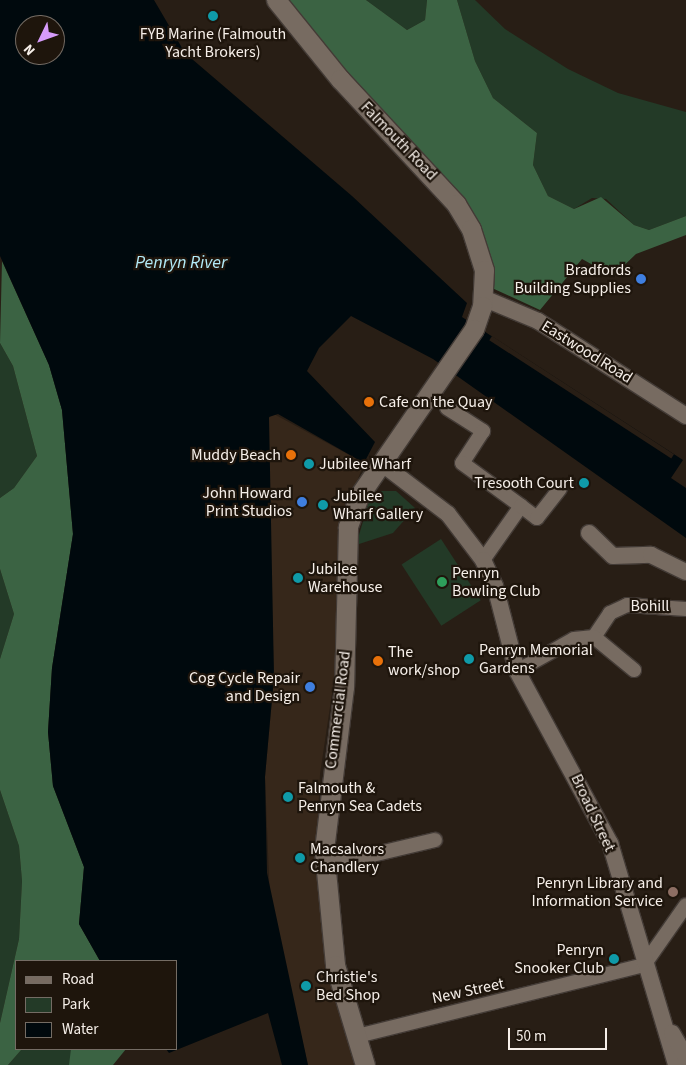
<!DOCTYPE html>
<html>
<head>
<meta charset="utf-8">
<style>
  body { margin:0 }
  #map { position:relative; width:686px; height:1065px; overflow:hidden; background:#281e15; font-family:"Source Sans 3",sans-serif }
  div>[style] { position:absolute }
  .built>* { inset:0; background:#36271a }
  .green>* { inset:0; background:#233a27; transform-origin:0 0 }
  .forest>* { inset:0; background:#3b6343 }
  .water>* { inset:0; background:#00090d }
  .pier>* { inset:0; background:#281e15; transform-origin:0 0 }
  .roads { filter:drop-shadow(1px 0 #433b36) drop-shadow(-1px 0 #433b36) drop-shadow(0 1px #433b36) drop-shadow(0 -1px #433b36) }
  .minor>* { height:14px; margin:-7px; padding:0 7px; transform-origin:7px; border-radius:7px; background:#776b61 }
  .tertiary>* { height:16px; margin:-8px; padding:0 8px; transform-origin:8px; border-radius:8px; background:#776b61 }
  .secondary>* { height:19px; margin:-9.5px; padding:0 9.5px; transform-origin:9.5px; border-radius:9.5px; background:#776b61 }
  .dots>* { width:14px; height:14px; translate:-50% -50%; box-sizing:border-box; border:2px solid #1e150c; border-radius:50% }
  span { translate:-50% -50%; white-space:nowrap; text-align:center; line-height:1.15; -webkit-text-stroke:4.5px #1e150c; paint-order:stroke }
  .poi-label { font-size:16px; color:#f6efe9 }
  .right { translate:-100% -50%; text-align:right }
  .left { translate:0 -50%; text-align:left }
  .street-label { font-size:16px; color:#f6efe9 }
  .water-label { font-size:18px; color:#b3ebf8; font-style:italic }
  .legend { position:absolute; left:15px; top:960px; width:162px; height:90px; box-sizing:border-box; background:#1e150c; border:1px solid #746c64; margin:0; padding:6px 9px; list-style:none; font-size:15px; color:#f6efe9 }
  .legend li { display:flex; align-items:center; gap:10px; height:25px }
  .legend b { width:25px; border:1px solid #746c64 }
  .north { position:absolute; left:15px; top:15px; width:50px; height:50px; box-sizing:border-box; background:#1e150c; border:1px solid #746c64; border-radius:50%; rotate:228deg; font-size:14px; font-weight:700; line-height:20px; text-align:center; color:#f6efe9 }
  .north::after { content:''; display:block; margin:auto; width:18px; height:22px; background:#d69bfa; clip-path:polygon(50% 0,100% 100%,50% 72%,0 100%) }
  .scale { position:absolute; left:508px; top:1028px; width:99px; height:22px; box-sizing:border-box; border:2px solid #f6efe9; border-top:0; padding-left:6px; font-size:15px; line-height:18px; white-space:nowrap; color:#f6efe9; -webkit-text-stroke:4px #1e150c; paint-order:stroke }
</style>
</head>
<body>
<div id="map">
  <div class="built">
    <div style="clip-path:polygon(272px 413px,364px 463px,338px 532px,335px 673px,320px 774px,316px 857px,326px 956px,355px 1065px,308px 1065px,270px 902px,265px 777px,274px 677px,266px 424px)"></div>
  </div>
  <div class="green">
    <div style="clip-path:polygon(366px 0,427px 0,425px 20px,407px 30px)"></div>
    <div style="clip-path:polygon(457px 0,475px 0,505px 29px,568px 69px,618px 93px,686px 112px,686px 216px,649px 230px,634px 225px,606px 199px,592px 198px,574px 209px,548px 196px,533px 165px,537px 133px,493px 98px,475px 61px)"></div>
    <div style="clip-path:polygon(0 343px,13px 366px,37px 456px,14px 488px,0 498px)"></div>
    <div style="clip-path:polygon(380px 491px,396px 491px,415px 508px,393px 533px,356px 545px,370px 498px)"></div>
    <div style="left:441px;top:539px;width:73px;height:47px;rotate:57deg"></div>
    <div style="clip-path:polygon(0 569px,14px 614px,0 659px)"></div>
    <div style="clip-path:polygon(0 790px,19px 846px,22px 881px,19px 939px,0 1023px)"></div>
    <div style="clip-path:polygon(22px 1049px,114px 1049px,113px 1065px,8px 1065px)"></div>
  </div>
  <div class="forest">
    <div style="clip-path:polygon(288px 0,366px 0,407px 30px,425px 20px,427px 0,457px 0,475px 61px,493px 98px,537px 133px,533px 165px,548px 196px,574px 209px,601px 197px,634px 225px,649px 230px,686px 216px,686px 235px,636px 254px,613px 276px,582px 259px,540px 310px,492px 288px,487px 248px,463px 199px,347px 73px)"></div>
    <div style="clip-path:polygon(2px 261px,49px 365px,62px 410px,73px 534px,52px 668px,48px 732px,53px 786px,84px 867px,79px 924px,100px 961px,16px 961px,16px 1049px,22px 1049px,8px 1065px,0 1065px,0 1023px,19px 939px,22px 881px,19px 846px,0 790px,0 659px,14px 614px,0 569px,0 498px,14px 488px,37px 456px,13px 366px,0 343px)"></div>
    <div style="clip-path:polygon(71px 1049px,126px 1049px,113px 1065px,69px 1065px)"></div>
  </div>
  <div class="water">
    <div style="clip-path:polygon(evenodd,0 0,154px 0,185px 53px,352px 196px,467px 303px,462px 317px,683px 460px,671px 478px,686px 488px,686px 538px,433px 359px,351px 316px,319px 348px,307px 371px,375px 442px,364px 463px,278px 414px,269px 417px,274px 677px,265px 777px,267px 873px,308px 1065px,282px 1065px,268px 1013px,169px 1053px,166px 1049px,176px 1049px,176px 961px,100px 961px,79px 924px,84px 867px,53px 786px,48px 732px,52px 668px,73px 534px,62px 410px,49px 365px,0 256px,0 0,25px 25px,55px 25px,55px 55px,25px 55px,25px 25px)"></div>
  </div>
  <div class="pier">
    <div style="left:492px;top:336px;width:217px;height:5px;rotate:33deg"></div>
  </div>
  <div class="roads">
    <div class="minor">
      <div style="left:447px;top:408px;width:43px;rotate:32.6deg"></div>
      <div style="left:483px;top:431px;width:38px;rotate:123deg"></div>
      <div style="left:462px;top:463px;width:73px;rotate:36.1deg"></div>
      <div style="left:521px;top:506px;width:66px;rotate:125.1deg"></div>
      <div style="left:521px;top:506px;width:20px;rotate:37deg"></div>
      <div style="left:537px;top:518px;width:37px;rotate:-52deg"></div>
      <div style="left:594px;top:637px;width:29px;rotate:-56deg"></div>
      <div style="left:610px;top:613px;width:19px;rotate:-25deg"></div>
      <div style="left:627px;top:605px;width:59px;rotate:3.9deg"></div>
      <div style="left:594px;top:637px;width:52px;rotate:39.5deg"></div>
      <div style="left:517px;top:671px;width:65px;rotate:-29.3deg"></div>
      <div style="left:574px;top:639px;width:20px;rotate:-6deg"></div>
      <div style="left:325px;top:866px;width:113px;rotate:-13.3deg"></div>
      <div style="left:357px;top:1036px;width:296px;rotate:-13.9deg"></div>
      <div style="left:644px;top:965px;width:73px;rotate:-55deg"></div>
    </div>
    <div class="tertiary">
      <div style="left:483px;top:298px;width:60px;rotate:22.7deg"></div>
      <div style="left:538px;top:321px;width:176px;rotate:32.7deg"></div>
      <div style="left:381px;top:463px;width:84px;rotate:37.3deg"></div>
      <div style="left:448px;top:514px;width:58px;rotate:52.7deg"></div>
      <div style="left:483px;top:560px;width:29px;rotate:65deg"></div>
      <div style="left:495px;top:586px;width:88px;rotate:75.5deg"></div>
      <div style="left:517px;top:671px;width:196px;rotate:61.6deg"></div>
      <div style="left:610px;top:843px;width:232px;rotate:73.4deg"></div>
      <div style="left:589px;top:533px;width:33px;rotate:44deg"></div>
      <div style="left:613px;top:556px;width:38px;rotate:-2deg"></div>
      <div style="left:651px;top:555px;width:39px;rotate:26deg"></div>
      <div style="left:672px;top:1033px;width:28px;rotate:60deg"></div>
    </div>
    <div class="secondary">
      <div style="left:276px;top:0;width:102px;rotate:51deg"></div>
      <div style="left:340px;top:79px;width:171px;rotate:47.1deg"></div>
      <div style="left:456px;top:204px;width:29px;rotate:59deg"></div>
      <div style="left:471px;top:229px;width:43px;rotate:72.4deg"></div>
      <div style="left:484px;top:270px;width:36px;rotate:93deg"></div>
      <div style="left:482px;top:306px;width:24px;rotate:109deg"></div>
      <div style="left:474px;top:329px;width:203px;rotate:124.6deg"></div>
      <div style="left:359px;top:496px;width:33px;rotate:110deg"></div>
      <div style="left:348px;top:527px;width:160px;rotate:91.4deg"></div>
      <div style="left:344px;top:687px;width:164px;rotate:97deg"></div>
      <div style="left:324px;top:850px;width:116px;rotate:84.5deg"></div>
      <div style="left:335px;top:965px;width:104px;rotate:73.3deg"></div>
    </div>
  </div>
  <div class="dots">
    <div style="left:213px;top:16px;background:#0f9aa8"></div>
    <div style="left:641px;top:279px;background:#3f7fe0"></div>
    <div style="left:369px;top:402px;background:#e8710a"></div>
    <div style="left:291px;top:455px;background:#e8710a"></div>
    <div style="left:309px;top:464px;background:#0f9aa8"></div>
    <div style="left:584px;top:483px;background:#0f9aa8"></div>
    <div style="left:302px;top:502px;background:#3f7fe0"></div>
    <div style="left:323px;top:505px;background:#0f9aa8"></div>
    <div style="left:298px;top:578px;background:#0f9aa8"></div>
    <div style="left:442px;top:582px;background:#2e9e5b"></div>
    <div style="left:469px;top:659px;background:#0f9aa8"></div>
    <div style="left:378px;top:661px;background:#e8710a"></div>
    <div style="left:310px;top:687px;background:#3f7fe0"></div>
    <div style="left:288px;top:797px;background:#0f9aa8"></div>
    <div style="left:300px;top:858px;background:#0f9aa8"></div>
    <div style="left:673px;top:892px;background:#8d6e63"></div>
    <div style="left:614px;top:959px;background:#0f9aa8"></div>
    <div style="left:306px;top:986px;background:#0f9aa8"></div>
  </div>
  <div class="poi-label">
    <span style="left:213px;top:43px">FYB Marine (Falmouth<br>Yacht Brokers)</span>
    <span class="right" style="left:631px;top:279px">Bradfords<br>Building Supplies</span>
    <span class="left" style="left:379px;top:402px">Cafe on the Quay</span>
    <span class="right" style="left:281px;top:455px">Muddy Beach</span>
    <span class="left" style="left:319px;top:464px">Jubilee Wharf</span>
    <span class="right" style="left:574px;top:483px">Tresooth Court</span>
    <span class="right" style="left:292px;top:502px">John Howard<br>Print Studios</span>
    <span class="left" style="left:333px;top:505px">Jubilee<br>Wharf Gallery</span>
    <span class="left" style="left:308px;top:578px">Jubilee<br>Warehouse</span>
    <span class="left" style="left:452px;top:582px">Penryn<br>Bowling Club</span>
    <span class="left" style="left:479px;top:659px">Penryn Memorial<br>Gardens</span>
    <span class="left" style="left:388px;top:661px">The<br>work/shop</span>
    <span class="right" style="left:300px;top:687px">Cog Cycle Repair<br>and Design</span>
    <span class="left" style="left:298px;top:797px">Falmouth &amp;<br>Penryn Sea Cadets</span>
    <span class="left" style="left:310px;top:858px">Macsalvors<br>Chandlery</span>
    <span class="right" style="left:663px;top:892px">Penryn Library and<br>Information Service</span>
    <span class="right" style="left:604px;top:959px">Penryn<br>Snooker Club</span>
    <span class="left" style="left:316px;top:986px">Christie's<br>Bed Shop</span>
  </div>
  <div class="street-label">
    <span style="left:399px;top:141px;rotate:46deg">Falmouth Road</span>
    <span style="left:587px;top:352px;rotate:32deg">Eastwood Road</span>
    <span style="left:650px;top:606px">Bohill</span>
    <span style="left:338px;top:710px;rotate:-83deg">Commercial Road</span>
    <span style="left:593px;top:813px;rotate:65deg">Broad Street</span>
    <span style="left:468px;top:991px;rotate:-12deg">New Street</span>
  </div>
  <div class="water-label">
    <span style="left:181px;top:263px">Penryn River</span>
  </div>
  <ul class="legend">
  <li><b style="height:6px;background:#776b61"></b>Road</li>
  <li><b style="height:14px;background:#233a27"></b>Park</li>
  <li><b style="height:14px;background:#00090d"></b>Water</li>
  </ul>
  <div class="north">N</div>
  <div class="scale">50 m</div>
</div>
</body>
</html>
